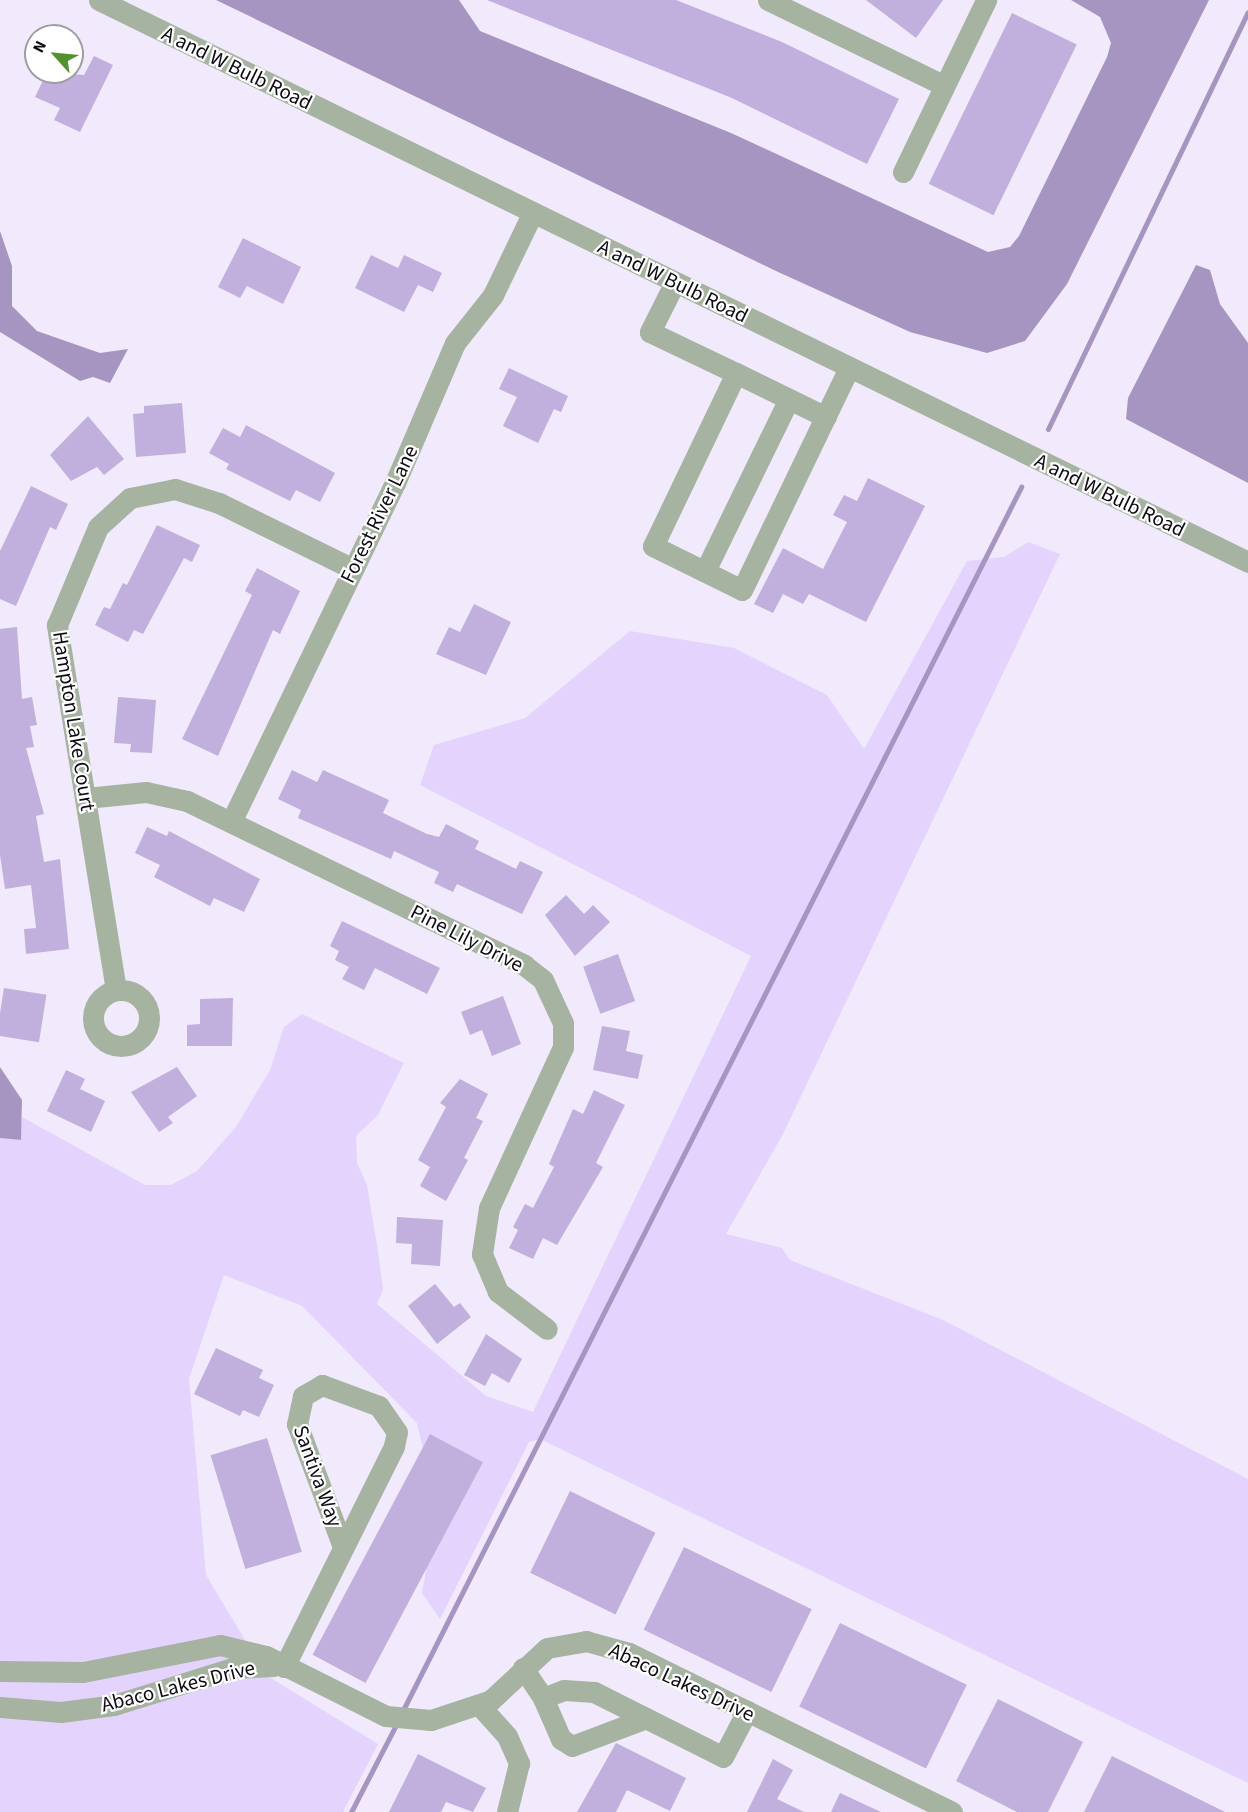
<!DOCTYPE html>
<html>
<head>
<meta charset="utf-8">
<style>
  body { margin:0 }
  #map { position:relative; width:1248px; height:1812px; overflow:hidden; background:#f1eafc; font-family:"Source Sans 3",sans-serif }
  div>[style] { position:absolute }
  .green>* { inset:0; background:#e4d4fd }
  .water>* { inset:0; background:#a694c1 }
  .stream>* { height:5px; margin:-2.5px; padding:0 2.5px; transform-origin:2.5px; border-radius:2.5px; background:#a694c1 }
  .building>* { inset:0; background:#c1afdd; transform-origin:0 0 }
  .minor>* { height:21px; margin:-10.5px; padding:0 10.5px; transform-origin:10.5px; border-radius:10.5px; background:#a6b3a0 }
  .minor>.ring { margin:-10.5px; padding:0; box-sizing:content-box; background:none; border:21px solid #a6b3a0; border-radius:50% }
  span { translate:-50% -50%; white-space:nowrap; text-align:center; line-height:1.15; -webkit-text-stroke:4.5px #fff; paint-order:stroke }
  .street-label { font-size:21px; color:#0e0a14 }
  .north { position:absolute; left:24px; top:24px; width:60px; height:60px; box-sizing:border-box; background:#fff; border:2px solid #9f9da1; border-radius:50%; rotate:297deg; font-size:16px; font-weight:700; line-height:24px; text-align:center; color:#0e0a14 }
  .north::after { content:''; display:block; margin:auto; width:21px; height:27px; background:#539030; clip-path:polygon(50% 0,100% 100%,50% 72%,0 100%) }
</style>
</head>
<body>
<div id="map">
  <div class="green">
    <div style="clip-path:polygon(1028px 542px,1060px 554px,782px 1136px,726px 1234px,782px 1248px,790px 1260px,943px 1320px,1248px 1479px,1248px 1783px,540px 1439px,529px 1442px,440px 1619px,422px 1593px,437px 1510px,417px 1423px,302px 1306px,224px 1275px,189px 1379px,206px 1575px,266px 1675px,378px 1744px,343px 1812px,0 1812px,0 1138px,20px 1140px,22px 1117px,145px 1185px,171px 1185px,197px 1171px,236px 1127px,270px 1070px,284px 1027px,302px 1014px,404px 1063px,378px 1115px,356px 1136px,357px 1163px,367px 1185px,378px 1251px,383px 1289px,377px 1304px,486px 1396px,533px 1412px,751px 956px,420px 785px,434px 745px,525px 718px,630px 631px,734px 648px,827px 695px,864px 749px,967px 561px,1004px 557px)"></div>
  </div>
  <div class="water">
    <div style="clip-path:polygon(216px 0,459px 0,480px 31px,731px 133px,988px 252px,1010px 247px,1019px 236px,1107px 57px,1111px 43px,1100px 17px,1071px 0,1209px 0,1067px 284px,1025px 341px,987px 353px,910px 332px,776px 271px)"></div>
    <div style="clip-path:polygon(0 231px,12px 266px,12px 306px,37px 331px,100px 353px,128px 349px,110px 383px,93px 377px,80px 381px,0 332px)"></div>
    <div style="clip-path:polygon(1196px 265px,1210px 270px,1220px 304px,1248px 343px,1248px 483px,1126px 419px,1128px 398px)"></div>
    <div style="clip-path:polygon(0 1067px,22px 1100px,21px 1140px,0 1138px)"></div>
  </div>
  <div class="stream">
    <div style="left:1048px;top:429px;width:462px;rotate:-64.4deg"></div>
    <div style="left:402px;top:1712px;width:1373px;rotate:-63.19deg"></div>
    <div style="left:351px;top:1812px;width:100px;rotate:-62.7deg"></div>
  </div>
  <div class="building">
    <div style="clip-path:polygon(487px 0,676px 0,782px 42px,899px 99px,867px 164px,732px 98px)"></div>
    <div style="clip-path:polygon(866px 0,943px 0,916px 38px)"></div>
    <div style="left:1012px;top:13px;width:72px;height:190px;rotate:26deg"></div>
    <div style="clip-path:polygon(94px 56px,113px 65px,80px 132px,54px 120px,60px 108px,35px 97px,47px 72px,84px 75px)"></div>
    <div style="clip-path:polygon(243px 238px,301px 267px,283px 304px,247px 286px,240px 298px,218px 287px)"></div>
    <div style="clip-path:polygon(371px 255px,398px 268px,404px 255px,442px 273px,433px 292px,418px 285px,404px 312px,355px 288px)"></div>
    <div style="clip-path:polygon(509px 368px,568px 396px,561px 412px,554px 409px,538px 443px,503px 426px,517px 397px,499px 389px)"></div>
    <div style="clip-path:polygon(182px 403px,186px 453px,136px 457px,133px 414px,144px 413px,144px 406px)"></div>
    <div style="clip-path:polygon(88px 416px,124px 459px,104px 475px,97px 467px,71px 481px,50px 455px)"></div>
    <div style="clip-path:polygon(246px 425px,335px 473px,320px 502px,296px 490px,290px 501px,226px 469px,229px 464px,209px 453px,223px 428px,240px 437px)"></div>
    <div style="clip-path:polygon(868px 478px,925px 506px,866px 622px,809px 594px,803px 604px,783px 594px,773px 613px,754px 604px,783px 548px,823px 569px,847px 522px,833px 515px,844px 495px,857px 501px)"></div>
    <div style="clip-path:polygon(31px 486px,68px 504px,56px 530px,50px 527px,16px 606px,0 599px,0 551px)"></div>
    <div style="clip-path:polygon(157px 525px,200px 545px,192px 562px,184px 558px,143px 634px,134px 630px,128px 642px,95px 625px,104px 607px,110px 609px,123px 583px,127px 585px)"></div>
    <div style="clip-path:polygon(257px 568px,300px 591px,280px 634px,273px 630px,218px 756px,182px 739px,252px 595px,245px 591px)"></div>
    <div style="clip-path:polygon(474px 604px,511px 622px,486px 675px,436px 654px,449px 627px,460px 632px)"></div>
    <div style="clip-path:polygon(17px 627px,22px 699px,32px 697px,37px 725px,30px 726px,34px 747px,26px 748px,44px 814px,36px 816px,44px 862px,60px 859px,69px 949px,26px 954px,24px 929px,36px 928px,31px 885px,5px 889px,0 855px,0 629px)"></div>
    <div style="clip-path:polygon(118px 697px,156px 700px,152px 753px,130px 752px,131px 744px,114px 743px)"></div>
    <div style="clip-path:polygon(292px 770px,317px 782px,323px 770px,389px 800px,383px 813px,427px 834px,439px 837px,446px 824px,479px 841px,475px 849px,516px 869px,520px 861px,543px 872px,522px 914px,457px 884px,453px 892px,434px 883px,439px 872px,394px 851px,391px 859px,298px 818px,301px 810px,278px 799px)"></div>
    <div style="clip-path:polygon(147px 827px,167px 836px,169px 831px,260px 879px,244px 912px,214px 898px,210px 906px,154px 877px,160px 865px,135px 853px)"></div>
    <div style="clip-path:polygon(566px 895px,584px 914px,593px 905px,610px 922px,575px 956px,545px 915px)"></div>
    <div style="clip-path:polygon(342px 921px,440px 968px,427px 994px,375px 968px,364px 990px,342px 979px,349px 967px,335px 960px,339px 951px,330px 946px)"></div>
    <div style="left:618px;top:954px;width:50px;height:37px;rotate:70deg"></div>
    <div style="left:4px;top:988px;width:43px;height:48px;rotate:9deg"></div>
    <div style="clip-path:polygon(503px 996px,521px 1044px,492px 1056px,482px 1030px,470px 1035px,461px 1012px)"></div>
    <div style="clip-path:polygon(233px 998px,232px 1046px,187px 1046px,187px 1025px,200px 1024px,200px 999px)"></div>
    <div style="clip-path:polygon(602px 1026px,630px 1031px,626px 1051px,643px 1055px,638px 1079px,593px 1070px)"></div>
    <div style="clip-path:polygon(177px 1067px,197px 1096px,168px 1117px,173px 1123px,159px 1132px,131px 1092px)"></div>
    <div style="clip-path:polygon(66px 1070px,85px 1079px,80px 1089px,105px 1101px,91px 1132px,47px 1111px)"></div>
    <div style="clip-path:polygon(460px 1079px,488px 1094px,476px 1118px,483px 1121px,464px 1158px,468px 1160px,446px 1201px,420px 1186px,430px 1167px,418px 1160px,446px 1107px,440px 1103px)"></div>
    <div style="clip-path:polygon(594px 1090px,625px 1105px,596px 1163px,603px 1167px,557px 1245px,543px 1238px,533px 1259px,509px 1248px,518px 1230px,513px 1227px,525px 1204px,533px 1208px,554px 1167px,549px 1164px,573px 1109px,583px 1114px)"></div>
    <div style="clip-path:polygon(397px 1217px,443px 1220px,440px 1266px,411px 1264px,412px 1244px,396px 1243px)"></div>
    <div style="clip-path:polygon(435px 1284px,454px 1307px,460px 1303px,471px 1317px,437px 1344px,408px 1306px)"></div>
    <div style="clip-path:polygon(486px 1334px,522px 1359px,509px 1383px,492px 1373px,485px 1386px,464px 1375px)"></div>
    <div style="clip-path:polygon(216px 1348px,263px 1370px,259px 1378px,274px 1385px,259px 1417px,243px 1410px,240px 1416px,194px 1394px)"></div>
    <div style="left:430px;top:1434px;width:60px;height:250px;rotate:28deg"></div>
    <div style="left:267px;top:1438px;width:119px;height:59px;rotate:73deg"></div>
    <div style="left:570px;top:1491px;width:95px;height:91px;rotate:26deg"></div>
    <div style="left:684px;top:1547px;width:142px;height:92px;rotate:26deg"></div>
    <div style="left:840px;top:1623px;width:141px;height:93px;rotate:26deg"></div>
    <div style="clip-path:polygon(998px 1699px,1083px 1742px,1048px 1812px,1017px 1812px,956px 1781px)"></div>
    <div style="clip-path:polygon(616px 1743px,686px 1778px,670px 1811px,627px 1790px,616px 1812px,577px 1812px)"></div>
    <div style="clip-path:polygon(418px 1754px,486px 1788px,473px 1812px,446px 1802px,441px 1812px,389px 1812px)"></div>
    <div style="clip-path:polygon(1112px 1756px,1225px 1812px,1084px 1812px)"></div>
    <div style="clip-path:polygon(773px 1759px,793px 1770px,777px 1799px,804px 1812px,747px 1812px)"></div>
    <div style="clip-path:polygon(840px 1793px,881px 1812px,831px 1812px)"></div>
  </div>
  <div class="minor">
    <div style="left:99px;top:0;width:1279px;rotate:26.06deg"></div>
    <div style="left:768px;top:0;width:195px;rotate:25.9deg"></div>
    <div style="left:903px;top:172px;width:191px;rotate:-64.2deg"></div>
    <div style="left:675px;top:282px;width:56px;rotate:116.6deg"></div>
    <div style="left:650px;top:332px;width:95px;rotate:25.5deg"></div>
    <div style="left:736px;top:373px;width:192px;rotate:115.6deg"></div>
    <div style="left:653px;top:546px;width:99px;rotate:26.3deg"></div>
    <div style="left:742px;top:590px;width:246px;rotate:-64.3deg"></div>
    <div style="left:736px;top:373px;width:100px;rotate:26.1deg"></div>
    <div style="left:705px;top:571px;width:191px;rotate:-64deg"></div>
    <div style="left:86px;top:798px;width:60px;rotate:-5.7deg"></div>
    <div style="left:146px;top:792px;width:42px;rotate:12.4deg"></div>
    <div style="left:187px;top:801px;width:375px;rotate:25.9deg"></div>
    <div style="left:524px;top:965px;width:24px;rotate:38deg"></div>
    <div style="left:543px;top:980px;width:47px;rotate:65.1deg"></div>
    <div style="left:563px;top:1023px;width:24px;rotate:90deg"></div>
    <div style="left:563px;top:1047px;width:177px;rotate:114.7deg"></div>
    <div style="left:489px;top:1208px;width:47px;rotate:98.7deg"></div>
    <div style="left:482px;top:1254px;width:41px;rotate:67.2deg"></div>
    <div style="left:498px;top:1292px;width:61px;rotate:37.1deg"></div>
    <div style="left:231px;top:822px;width:377px;rotate:-64.2deg"></div>
    <div style="left:395px;top:483px;width:152px;rotate:-66.8deg"></div>
    <div style="left:455px;top:343px;width:61px;rotate:-51.6deg"></div>
    <div style="left:493px;top:295px;width:92px;rotate:-64.3deg"></div>
    <div style="left:116px;top:990px;width:370px;rotate:-99.2deg"></div>
    <div style="left:57px;top:625px;width:106px;rotate:-67.3deg"></div>
    <div style="left:98px;top:527px;width:43px;rotate:-42.2deg"></div>
    <div style="left:130px;top:498px;width:46px;rotate:-11.3deg"></div>
    <div style="left:175px;top:489px;width:46px;rotate:17.7deg"></div>
    <div style="left:219px;top:503px;width:149px;rotate:26.2deg"></div>
    <div class="ring" style="left:93px;top:990px;width:35px;height:35px"></div>
    <div style="left:284px;top:1667px;width:247px;rotate:-63.5deg"></div>
    <div style="left:394px;top:1446px;width:14px;rotate:-78deg"></div>
    <div style="left:397px;top:1432px;width:32px;rotate:-125deg"></div>
    <div style="left:379px;top:1406px;width:61px;rotate:-159.8deg"></div>
    <div style="left:322px;top:1385px;width:22px;rotate:150deg"></div>
    <div style="left:303px;top:1396px;width:29px;rotate:102deg"></div>
    <div style="left:297px;top:1424px;width:131px;rotate:69.5deg"></div>
    <div style="left:523px;top:1668px;width:36px;rotate:56deg"></div>
    <div style="left:543px;top:1698px;width:22px;rotate:-21deg"></div>
    <div style="left:564px;top:1690px;width:30px;rotate:4deg"></div>
    <div style="left:594px;top:1692px;width:144px;rotate:26.7deg"></div>
    <div style="left:723px;top:1757px;width:52px;rotate:-62.4deg"></div>
    <div style="left:0;top:1671px;width:83px;rotate:0.7deg"></div>
    <div style="left:83px;top:1672px;width:140px;rotate:-11.1deg"></div>
    <div style="left:220px;top:1645px;width:47px;rotate:13.4deg"></div>
    <div style="left:266px;top:1656px;width:134px;rotate:26.6deg"></div>
    <div style="left:386px;top:1716px;width:45px;rotate:5.1deg"></div>
    <div style="left:431px;top:1720px;width:63px;rotate:-18.4deg"></div>
    <div style="left:491px;top:1700px;width:76px;rotate:-42.9deg"></div>
    <div style="left:547px;top:1648px;width:40px;rotate:-10deg"></div>
    <div style="left:586px;top:1641px;width:45px;rotate:15.6deg"></div>
    <div style="left:629px;top:1653px;width:360px;rotate:26.2deg"></div>
    <div style="left:543px;top:1698px;width:45px;rotate:66.3deg"></div>
    <div style="left:561px;top:1739px;width:13px;rotate:32deg"></div>
    <div style="left:572px;top:1746px;width:79px;rotate:-20.7deg"></div>
    <div style="left:480px;top:1706px;width:40px;rotate:48deg"></div>
    <div style="left:507px;top:1736px;width:30px;rotate:66deg"></div>
    <div style="left:519px;top:1763px;width:50px;rotate:103.8deg"></div>
    <div style="left:0;top:1707px;width:61px;rotate:4.7deg"></div>
    <div style="left:61px;top:1712px;width:53px;rotate:-7.5deg"></div>
    <div style="left:114px;top:1705px;width:124px;rotate:-17.4deg"></div>
    <div style="left:232px;top:1668px;width:42px;rotate:-2.7deg"></div>
  </div>
  <div class="street-label">
    <span style="left:237px;top:68px;rotate:26deg">A and W Bulb Road</span>
    <span style="left:673px;top:281px;rotate:26deg">A and W Bulb Road</span>
    <span style="left:1110px;top:495px;rotate:26deg">A and W Bulb Road</span>
    <span style="left:379px;top:514px;rotate:-64deg">Forest River Lane</span>
    <span style="left:74px;top:721px;rotate:81deg">Hampton Lake Court</span>
    <span style="left:467px;top:938px;rotate:27deg">Pine Lily Drive</span>
    <span style="left:318px;top:1476px;rotate:70deg">Santiva Way</span>
    <span style="left:682px;top:1682px;rotate:25deg">Abaco Lakes Drive</span>
    <span style="left:178px;top:1686px;rotate:-14deg">Abaco Lakes Drive</span>
  </div>
  <div class="north">N</div>
</div>
</body>
</html>
